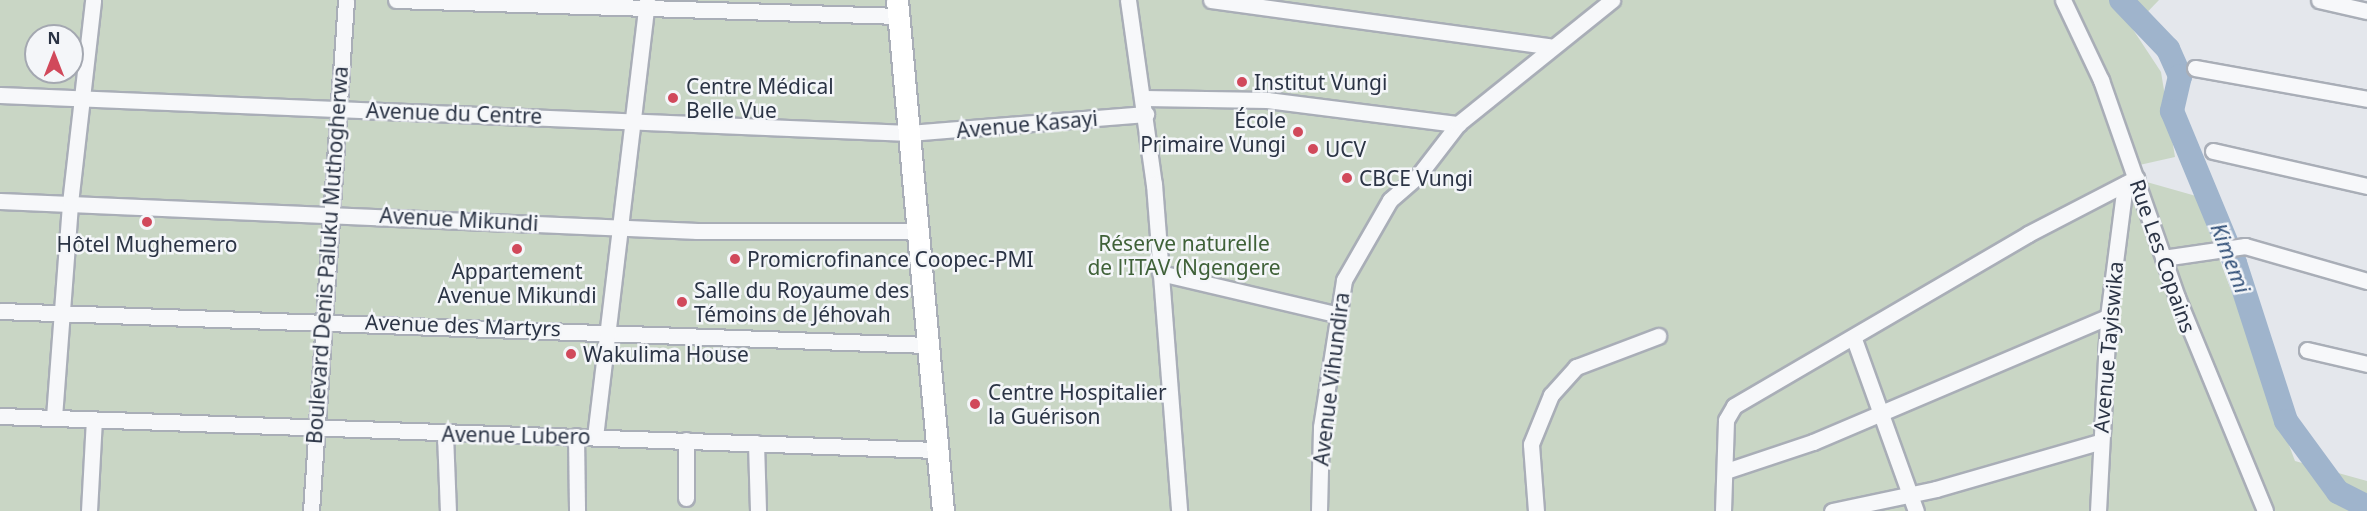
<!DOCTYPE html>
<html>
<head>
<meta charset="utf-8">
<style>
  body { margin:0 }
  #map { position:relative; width:2367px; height:511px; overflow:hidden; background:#e4e7ec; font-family:"Noto Sans",sans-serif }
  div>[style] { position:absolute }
  .green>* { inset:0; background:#c9d6c5 }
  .river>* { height:24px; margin:-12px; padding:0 12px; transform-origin:12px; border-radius:12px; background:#9fb4cc }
  .roads { filter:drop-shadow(2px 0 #a9aeb7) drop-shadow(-2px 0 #a9aeb7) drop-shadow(0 2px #a9aeb7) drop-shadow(0 -2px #a9aeb7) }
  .minor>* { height:15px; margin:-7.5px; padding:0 7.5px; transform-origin:7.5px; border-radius:7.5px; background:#f7f8fa }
  .highway>* { height:21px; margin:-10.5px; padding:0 10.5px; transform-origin:10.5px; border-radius:10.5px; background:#fff }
  .dots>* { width:16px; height:16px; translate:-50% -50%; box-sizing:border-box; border:3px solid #f4f6f9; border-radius:50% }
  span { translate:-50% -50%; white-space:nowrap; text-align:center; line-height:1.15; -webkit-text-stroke:5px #f4f6f9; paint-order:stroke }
  .poi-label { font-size:21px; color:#2b3445 }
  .left { translate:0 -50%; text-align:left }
  .right { translate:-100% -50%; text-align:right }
  .street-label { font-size:21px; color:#2b3445 }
  .park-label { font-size:21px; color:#3f6138 }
  .water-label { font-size:22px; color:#34527a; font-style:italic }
  .north { position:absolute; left:24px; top:24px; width:60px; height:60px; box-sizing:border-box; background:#f4f6f9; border:2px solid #a4a8b1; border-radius:50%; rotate:0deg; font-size:16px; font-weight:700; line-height:24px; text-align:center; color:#2b3445 }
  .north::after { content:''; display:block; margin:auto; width:21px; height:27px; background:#d1495b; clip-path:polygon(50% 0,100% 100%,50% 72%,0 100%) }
</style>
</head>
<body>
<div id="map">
  <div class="green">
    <div style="clip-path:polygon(evenodd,0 0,2159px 0,2132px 28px,2161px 72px,2175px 157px,2126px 168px,2129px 177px,2196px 196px,2295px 461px,2367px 481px,2367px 511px,0 511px,0 0,36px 36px,72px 36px,72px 72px,36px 72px,36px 36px)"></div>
  </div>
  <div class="river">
    <div style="left:2121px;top:0;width:68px;rotate:46.2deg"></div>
    <div style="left:2168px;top:49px;width:30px;rotate:66deg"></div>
    <div style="left:2180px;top:76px;width:36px;rotate:103deg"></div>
    <div style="left:2172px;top:111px;width:165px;rotate:67.5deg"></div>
    <div style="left:2235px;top:263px;width:166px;rotate:72.1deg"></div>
    <div style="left:2286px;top:421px;width:88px;rotate:53.8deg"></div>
    <div style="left:2338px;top:492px;width:33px;rotate:27deg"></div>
  </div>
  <div class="roads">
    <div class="minor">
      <div style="left:396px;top:0;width:503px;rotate:1.82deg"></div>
      <div style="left:1128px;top:0;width:186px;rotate:82deg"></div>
      <div style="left:1154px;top:184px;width:328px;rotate:85.6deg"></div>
      <div style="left:1211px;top:0;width:341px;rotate:7.8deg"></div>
      <div style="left:2063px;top:0;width:89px;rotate:64.6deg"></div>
      <div style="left:2101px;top:80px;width:230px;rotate:70.7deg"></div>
      <div style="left:2177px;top:297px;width:231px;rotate:67.6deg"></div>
      <div style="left:2319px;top:0;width:49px;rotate:12.9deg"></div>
      <div style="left:2195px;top:68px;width:175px;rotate:10.2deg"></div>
      <div style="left:0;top:95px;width:910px;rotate:2.39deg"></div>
      <div style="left:909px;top:133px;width:238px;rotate:-4.6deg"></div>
      <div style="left:1144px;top:98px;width:123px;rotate:0.9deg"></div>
      <div style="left:1267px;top:100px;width:193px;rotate:7.2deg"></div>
      <div style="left:2213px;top:151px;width:158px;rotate:12.8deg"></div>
      <div style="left:0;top:201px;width:698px;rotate:2.46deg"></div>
      <div style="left:697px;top:231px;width:220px"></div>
      <div style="left:2163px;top:258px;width:83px;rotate:-8.3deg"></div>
      <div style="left:2245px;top:246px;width:127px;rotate:16deg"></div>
      <div style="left:1160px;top:273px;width:180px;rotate:13.2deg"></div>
      <div style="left:0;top:311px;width:927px;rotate:2.1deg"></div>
      <div style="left:1854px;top:339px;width:183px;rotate:70.2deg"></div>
      <div style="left:2307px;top:350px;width:62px;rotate:13.1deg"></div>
      <div style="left:0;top:416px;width:938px;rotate:2.08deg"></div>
      <div style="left:54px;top:417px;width:215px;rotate:-85.7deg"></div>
      <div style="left:70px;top:203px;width:204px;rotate:-83.5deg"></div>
      <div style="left:445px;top:434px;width:77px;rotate:87.8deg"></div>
      <div style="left:576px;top:436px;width:75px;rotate:89.2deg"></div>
      <div style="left:595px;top:437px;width:440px;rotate:-83.2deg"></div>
      <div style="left:756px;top:443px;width:68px;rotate:88.3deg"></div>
      <div style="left:1726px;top:471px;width:92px;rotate:-18.4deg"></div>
      <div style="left:1813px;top:442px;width:320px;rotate:-23deg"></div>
      <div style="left:686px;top:498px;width:58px;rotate:-90deg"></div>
      <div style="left:89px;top:511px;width:91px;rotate:-86.9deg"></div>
      <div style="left:311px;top:511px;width:512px;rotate:-86.08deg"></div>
      <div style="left:1319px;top:511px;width:84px;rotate:-88.6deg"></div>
      <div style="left:1321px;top:427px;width:149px;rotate:-81.1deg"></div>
      <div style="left:1344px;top:280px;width:92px;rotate:-60.1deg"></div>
      <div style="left:1390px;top:200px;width:37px;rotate:-41deg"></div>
      <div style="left:1418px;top:176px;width:66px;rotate:-52.4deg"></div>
      <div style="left:1458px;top:124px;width:198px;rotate:-38.8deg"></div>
      <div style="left:1536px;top:511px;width:67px;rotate:-94.3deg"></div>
      <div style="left:1531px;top:444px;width:53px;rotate:-67.8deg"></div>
      <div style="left:1551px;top:395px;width:38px;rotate:-48deg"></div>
      <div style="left:1576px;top:367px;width:88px;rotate:-20.7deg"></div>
      <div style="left:1723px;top:511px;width:91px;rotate:-88.1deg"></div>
      <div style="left:1726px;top:420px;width:16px;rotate:-60deg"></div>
      <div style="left:1734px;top:406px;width:341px;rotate:-30.3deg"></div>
      <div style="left:2028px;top:234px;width:122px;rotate:-27.4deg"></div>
      <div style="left:1832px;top:511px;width:106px;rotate:-11.9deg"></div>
      <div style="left:1936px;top:489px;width:170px;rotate:-16.1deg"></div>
      <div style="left:2098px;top:511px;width:194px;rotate:-87deg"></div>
      <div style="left:2108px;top:317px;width:134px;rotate:-82.7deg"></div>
    </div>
    <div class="highway">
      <div style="left:897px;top:0;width:513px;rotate:84.86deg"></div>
    </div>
  </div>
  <div class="dots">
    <div style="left:1242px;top:82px;background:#d1495b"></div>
    <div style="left:673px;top:98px;background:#d1495b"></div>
    <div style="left:1298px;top:132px;background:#d1495b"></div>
    <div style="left:1313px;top:149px;background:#d1495b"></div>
    <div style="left:1347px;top:178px;background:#d1495b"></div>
    <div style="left:147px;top:222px;background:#d1495b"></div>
    <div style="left:517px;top:249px;background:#d1495b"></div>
    <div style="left:735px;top:259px;background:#d1495b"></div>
    <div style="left:682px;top:302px;background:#d1495b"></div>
    <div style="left:571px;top:354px;background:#d1495b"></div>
    <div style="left:975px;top:404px;background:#d1495b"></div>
  </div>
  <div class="poi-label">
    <span class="left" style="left:1254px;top:82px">Institut Vungi</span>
    <span class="left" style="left:686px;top:98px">Centre Médical<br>Belle Vue</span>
    <span class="right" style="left:1286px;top:132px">École<br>Primaire Vungi</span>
    <span class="left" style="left:1325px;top:149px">UCV</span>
    <span class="left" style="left:1359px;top:178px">CBCE Vungi</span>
    <span style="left:147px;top:244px">Hôtel Mughemero</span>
    <span class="left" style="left:747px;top:259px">Promicrofinance Coopec-PMI</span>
    <span style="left:517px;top:283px">Appartement<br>Avenue Mikundi</span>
    <span class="left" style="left:694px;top:302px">Salle du Royaume des<br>Témoins de Jéhovah</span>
    <span class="left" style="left:583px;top:354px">Wakulima House</span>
    <span class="left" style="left:988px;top:404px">Centre Hospitalier<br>la Guérison</span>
  </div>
  <div class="street-label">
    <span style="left:454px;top:113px;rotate:2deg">Avenue du Centre</span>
    <span style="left:1027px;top:124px;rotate:-5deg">Avenue Kasayi</span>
    <span style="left:459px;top:219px;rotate:3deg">Avenue Mikundi</span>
    <span style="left:327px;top:255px;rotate:-86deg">Boulevard Denis Paluku Muthogherwa</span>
    <span style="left:2163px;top:256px;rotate:71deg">Rue Les Copains</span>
    <span style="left:463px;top:325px;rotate:2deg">Avenue des Martyrs</span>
    <span style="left:2108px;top:347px;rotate:-85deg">Avenue Tayiswika</span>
    <span style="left:1331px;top:379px;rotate:-83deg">Avenue Vihundira</span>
    <span style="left:516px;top:435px;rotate:1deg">Avenue Lubero</span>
  </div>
  <div class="park-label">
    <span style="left:1184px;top:255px">Réserve naturelle<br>de l'ITAV (Ngengere</span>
  </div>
  <div class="water-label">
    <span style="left:2231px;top:258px;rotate:69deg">Kimemi</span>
  </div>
  <div class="north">N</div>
</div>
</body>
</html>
